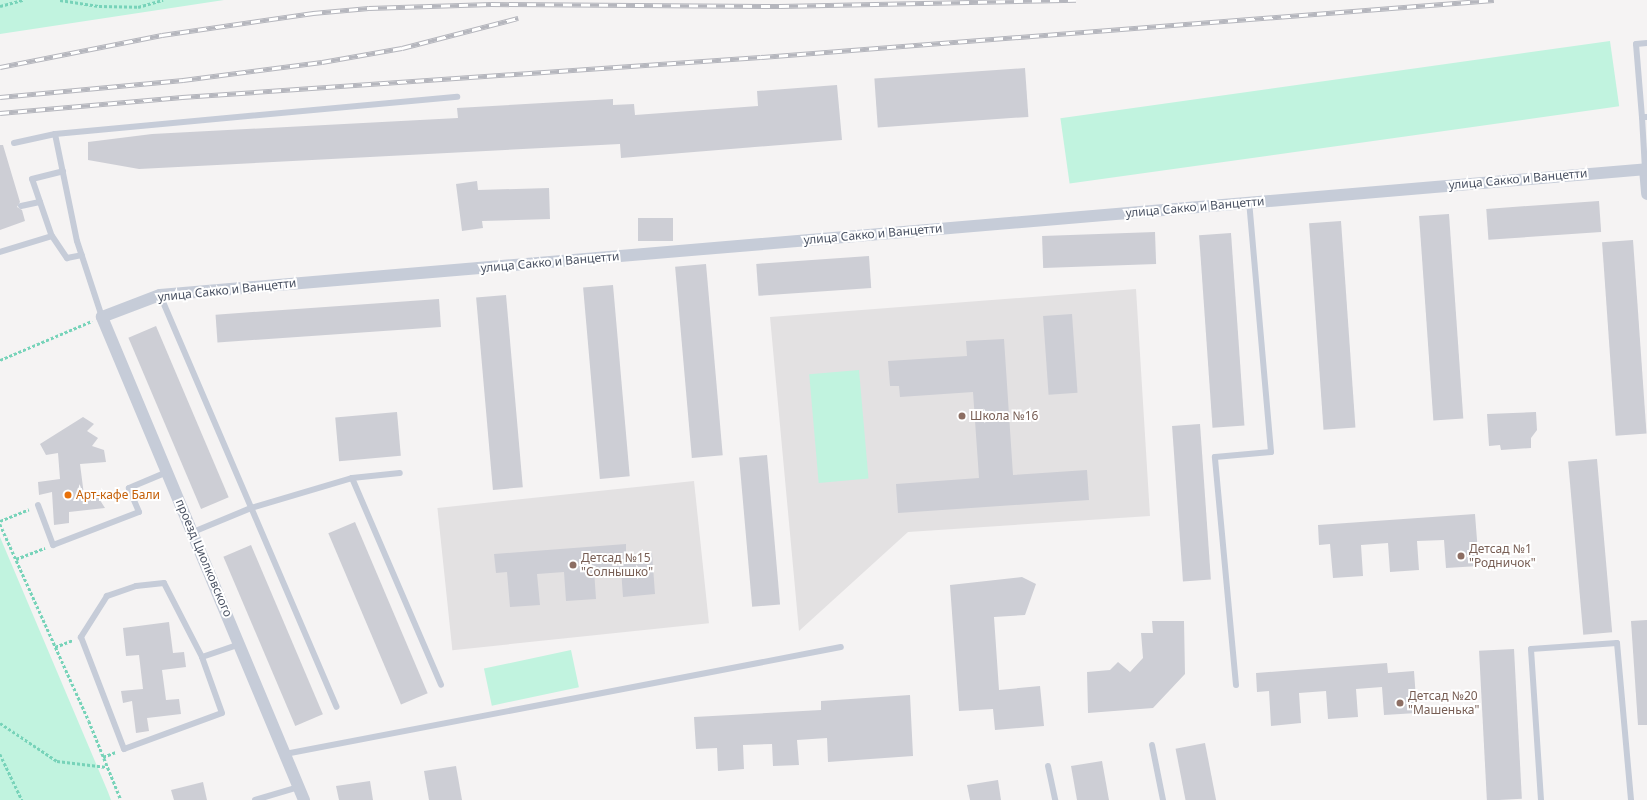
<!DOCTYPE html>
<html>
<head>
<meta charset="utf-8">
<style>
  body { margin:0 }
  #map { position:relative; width:1647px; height:800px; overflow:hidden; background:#f5f3f3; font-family:"Noto Sans",sans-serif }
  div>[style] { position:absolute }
  .education>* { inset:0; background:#e3e1e2; transform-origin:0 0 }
  .green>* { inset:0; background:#c1f3df; transform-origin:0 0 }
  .building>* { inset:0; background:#cdced5; transform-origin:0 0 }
  .path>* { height:2.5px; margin-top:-1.25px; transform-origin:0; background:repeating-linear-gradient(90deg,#77d3b9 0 3px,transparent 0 5px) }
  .lane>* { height:6px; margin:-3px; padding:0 3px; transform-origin:3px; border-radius:3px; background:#c6ccd8 }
  .street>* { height:12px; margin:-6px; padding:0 6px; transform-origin:6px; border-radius:6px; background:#c6ccd8 }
  .rail>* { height:4.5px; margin-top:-2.25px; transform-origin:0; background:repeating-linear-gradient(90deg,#fff 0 9px,#b5b6bd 0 18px); box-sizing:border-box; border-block:1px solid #b5b6bd }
  .dots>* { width:11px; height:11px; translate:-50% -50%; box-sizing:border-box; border:2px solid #fff; border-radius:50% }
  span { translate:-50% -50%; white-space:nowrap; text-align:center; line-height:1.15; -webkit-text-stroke:4px #fff; paint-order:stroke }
  .street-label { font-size:12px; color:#495162 }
  .education-label { font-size:12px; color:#785e54 }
  .left { translate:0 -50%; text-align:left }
  .food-label { font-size:12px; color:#c56008 }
</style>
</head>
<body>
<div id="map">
  <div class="education">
    <div style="clip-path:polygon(1136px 289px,1150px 516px,908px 532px,799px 631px,770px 317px)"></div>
    <div style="left:694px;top:481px;width:143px;height:258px;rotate:84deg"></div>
  </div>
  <div class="green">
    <div style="clip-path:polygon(0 0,224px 0,0 34px)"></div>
    <div style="left:1610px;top:41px;width:66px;height:555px;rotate:82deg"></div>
    <div style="left:859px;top:370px;width:109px;height:50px;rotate:85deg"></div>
    <div style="clip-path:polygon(0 537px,108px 792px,111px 800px,0 800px)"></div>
    <div style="left:571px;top:650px;width:38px;height:89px;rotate:78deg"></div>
  </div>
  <div class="building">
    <div style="left:1025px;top:68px;width:49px;height:151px;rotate:86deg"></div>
    <div style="clip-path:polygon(837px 85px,842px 140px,621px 158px,620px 144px,139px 169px,88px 160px,88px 142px,152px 134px,458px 118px,457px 108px,613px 99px,613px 105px,634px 104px,635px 115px,758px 106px,757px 91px)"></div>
    <div style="clip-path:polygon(0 145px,3px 145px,20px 202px,17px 207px,22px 210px,25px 221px,0 230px)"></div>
    <div style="clip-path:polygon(477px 181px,478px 190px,549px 188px,550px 219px,482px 221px,483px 228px,462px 231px,456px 184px)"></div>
    <div style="left:1599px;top:201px;width:31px;height:113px;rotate:86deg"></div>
    <div style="left:1449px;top:214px;width:205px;height:30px;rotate:86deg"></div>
    <div style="left:673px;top:218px;width:23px;height:35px;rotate:90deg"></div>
    <div style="left:1341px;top:221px;width:207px;height:32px;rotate:86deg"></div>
    <div style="left:1155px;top:232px;width:32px;height:113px;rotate:88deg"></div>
    <div style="left:1231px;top:233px;width:193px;height:32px;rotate:86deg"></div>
    <div style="left:1633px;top:240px;width:194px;height:31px;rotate:86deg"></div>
    <div style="left:869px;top:256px;width:32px;height:113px;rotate:86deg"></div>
    <div style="left:706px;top:264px;width:192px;height:31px;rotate:85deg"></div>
    <div style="left:613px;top:285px;width:192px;height:30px;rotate:85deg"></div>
    <div style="left:506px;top:295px;width:193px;height:30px;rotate:85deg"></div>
    <div style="left:439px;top:299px;width:28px;height:224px;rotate:86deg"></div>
    <div style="left:1072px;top:314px;width:79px;height:29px;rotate:86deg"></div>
    <div style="left:156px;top:326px;width:186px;height:30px;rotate:67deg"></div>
    <div style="clip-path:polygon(1004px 339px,1013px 475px,1087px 470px,1089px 500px,898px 513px,896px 484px,979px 478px,973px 392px,900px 397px,899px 386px,890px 386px,888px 361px,967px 356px,966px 341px)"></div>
    <div style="left:397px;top:412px;width:44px;height:62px;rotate:85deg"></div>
    <div style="clip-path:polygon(1536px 412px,1537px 430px,1531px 438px,1531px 448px,1501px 450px,1500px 445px,1489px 446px,1487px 414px)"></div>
    <div style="clip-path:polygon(83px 417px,94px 424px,87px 431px,98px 438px,92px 446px,104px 450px,106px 462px,80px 464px,84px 495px,96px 494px,105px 508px,69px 512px,69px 523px,54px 525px,52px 492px,39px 495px,38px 482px,60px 479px,58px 453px,46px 455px,40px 444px)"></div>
    <div style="left:1200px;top:424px;width:156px;height:28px;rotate:86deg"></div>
    <div style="left:767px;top:455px;width:150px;height:28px;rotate:85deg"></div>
    <div style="left:1597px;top:459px;width:174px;height:29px;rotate:85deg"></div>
    <div style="clip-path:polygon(1475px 514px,1479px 566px,1446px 568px,1444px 540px,1417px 541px,1419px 570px,1390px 572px,1388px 543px,1361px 545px,1363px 576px,1333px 578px,1330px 544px,1319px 545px,1318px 525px)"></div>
    <div style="left:355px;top:522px;width:186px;height:29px;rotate:67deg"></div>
    <div style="clip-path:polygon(626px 544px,626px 555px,652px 553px,655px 594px,623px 597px,621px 569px,594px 570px,596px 599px,566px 601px,564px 572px,537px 574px,540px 605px,510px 607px,507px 572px,496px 573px,494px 554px)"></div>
    <div style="left:251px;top:545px;width:184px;height:30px;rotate:67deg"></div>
    <div style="clip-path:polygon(1022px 577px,1036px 584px,1025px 615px,994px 617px,999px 690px,1040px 686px,1044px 726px,995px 730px,993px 709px,959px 711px,950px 585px)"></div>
    <div style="clip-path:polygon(1647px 620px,1647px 725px,1638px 725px,1631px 621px)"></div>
    <div style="clip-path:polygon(1152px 621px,1184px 621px,1185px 674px,1153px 708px,1088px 713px,1087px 672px,1110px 670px,1118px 662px,1130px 672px,1143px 658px,1141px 633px,1153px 633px)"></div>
    <div style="clip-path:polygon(169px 622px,173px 653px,184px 652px,186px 667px,162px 670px,166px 700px,179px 699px,181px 714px,147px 718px,149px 731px,136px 733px,132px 701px,123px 703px,121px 691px,143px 689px,139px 655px,126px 656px,123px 628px)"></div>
    <div style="left:1514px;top:649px;width:150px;height:35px;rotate:87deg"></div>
    <div style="clip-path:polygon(1387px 663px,1388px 673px,1414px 671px,1417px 713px,1384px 715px,1382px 687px,1356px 689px,1358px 717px,1328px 719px,1326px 691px,1299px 693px,1301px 723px,1271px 726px,1269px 691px,1257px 692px,1256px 673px)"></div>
    <div style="clip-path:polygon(910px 695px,913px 756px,828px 762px,827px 738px,797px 740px,799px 765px,773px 766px,772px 744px,743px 745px,744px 769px,718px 771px,717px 748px,696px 749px,694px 717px,821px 710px,821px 701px)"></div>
    <div style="left:1205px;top:743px;width:58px;height:30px;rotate:79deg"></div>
    <div style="clip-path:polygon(1102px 761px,1109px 800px,1077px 800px,1071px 766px)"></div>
    <div style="clip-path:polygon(456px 766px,462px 800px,429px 800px,424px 771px)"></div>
    <div style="clip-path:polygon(998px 780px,1001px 800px,970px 800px,967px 785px)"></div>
    <div style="clip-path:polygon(370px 781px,373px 800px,339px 800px,336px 786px)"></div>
    <div style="clip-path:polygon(203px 782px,207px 800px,174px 800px,171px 790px)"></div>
  </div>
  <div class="path">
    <div style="left:60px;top:0;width:39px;rotate:9deg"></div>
    <div style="left:99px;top:6px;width:39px;rotate:1deg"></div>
    <div style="left:138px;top:7px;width:26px;rotate:-16deg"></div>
    <div style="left:0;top:6px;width:24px;rotate:-15deg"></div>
    <div style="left:0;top:360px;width:100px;rotate:-23deg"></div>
    <div style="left:0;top:521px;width:31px;rotate:-22deg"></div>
    <div style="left:0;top:524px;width:216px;rotate:65.7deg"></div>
    <div style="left:89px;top:721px;width:85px;rotate:67.9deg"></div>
    <div style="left:16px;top:559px;width:31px;rotate:-21deg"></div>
    <div style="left:55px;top:647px;width:19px;rotate:-21deg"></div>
    <div style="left:0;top:723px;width:69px;rotate:33.7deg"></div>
    <div style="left:57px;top:761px;width:50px;rotate:6.8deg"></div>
    <div style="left:0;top:754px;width:51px;rotate:64.4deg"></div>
    <div style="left:103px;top:757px;width:14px;rotate:-21deg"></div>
  </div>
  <div class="lane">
    <div style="left:1642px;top:117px;width:73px;rotate:-94.7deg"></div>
    <div style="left:1636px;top:44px;width:11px;rotate:-5deg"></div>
    <div style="left:55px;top:134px;width:404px;rotate:-5.3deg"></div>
    <div style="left:14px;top:143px;width:42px;rotate:-12.4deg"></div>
    <div style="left:55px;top:134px;width:109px;rotate:78.4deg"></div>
    <div style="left:77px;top:241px;width:80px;rotate:71.8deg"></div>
    <div style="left:1645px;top:169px;width:52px;rotate:-93.3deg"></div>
    <div style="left:1642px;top:117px;width:5px"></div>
    <div style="left:40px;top:202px;width:24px;rotate:-109deg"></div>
    <div style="left:32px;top:179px;width:32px;rotate:-14deg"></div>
    <div style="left:21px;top:206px;width:19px;rotate:-12deg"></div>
    <div style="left:40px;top:202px;width:36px;rotate:71deg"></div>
    <div style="left:0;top:252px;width:54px;rotate:-17.1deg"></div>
    <div style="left:52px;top:236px;width:27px;rotate:56deg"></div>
    <div style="left:67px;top:258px;width:15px;rotate:-11deg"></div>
    <div style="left:160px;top:295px;width:448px;rotate:66.8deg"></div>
    <div style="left:352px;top:478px;width:225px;rotate:66.7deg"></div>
    <div style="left:38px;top:505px;width:43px;rotate:69.4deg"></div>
    <div style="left:53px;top:545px;width:92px;rotate:-21deg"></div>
    <div style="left:139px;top:512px;width:26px;rotate:-113deg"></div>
    <div style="left:129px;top:488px;width:41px;rotate:-22.8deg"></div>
    <div style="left:193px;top:532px;width:63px;rotate:-22.5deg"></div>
    <div style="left:251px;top:508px;width:105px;rotate:-16.5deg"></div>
    <div style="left:352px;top:478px;width:48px;rotate:-5.9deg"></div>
    <div style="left:202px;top:657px;width:83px;rotate:-117.2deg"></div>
    <div style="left:164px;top:583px;width:28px;rotate:174deg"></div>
    <div style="left:136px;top:586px;width:31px;rotate:161deg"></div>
    <div style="left:107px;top:596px;width:49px;rotate:122.4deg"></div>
    <div style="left:81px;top:637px;width:120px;rotate:69deg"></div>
    <div style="left:124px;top:749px;width:104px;rotate:-20.2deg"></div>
    <div style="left:222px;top:713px;width:59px;rotate:-109.7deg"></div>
    <div style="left:202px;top:657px;width:40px;rotate:-18.9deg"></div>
    <div style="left:1236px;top:685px;width:229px;rotate:-95.3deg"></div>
    <div style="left:1215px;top:457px;width:56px;rotate:-5.1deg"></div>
    <div style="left:1271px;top:452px;width:251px;rotate:-95deg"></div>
    <div style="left:1152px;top:745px;width:56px;rotate:78.7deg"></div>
    <div style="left:285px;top:754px;width:566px;rotate:-10.89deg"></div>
    <div style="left:1048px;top:766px;width:35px;rotate:78deg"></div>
    <div style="left:255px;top:800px;width:46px;rotate:-16.5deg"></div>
    <div style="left:1541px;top:800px;width:151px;rotate:-93.8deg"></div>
    <div style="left:1531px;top:649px;width:86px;rotate:-4deg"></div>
    <div style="left:1617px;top:643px;width:158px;rotate:84.9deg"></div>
  </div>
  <div class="street">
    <div style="left:1645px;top:169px;width:25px;rotate:85deg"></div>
    <div style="left:304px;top:800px;width:524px;rotate:-112.7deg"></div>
    <div style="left:102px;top:317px;width:62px;rotate:-20.8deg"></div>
    <div style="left:160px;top:295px;width:1492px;rotate:-4.84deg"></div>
  </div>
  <div class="rail">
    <div style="left:0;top:67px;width:165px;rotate:-11.2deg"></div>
    <div style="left:162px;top:35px;width:153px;rotate:-8.3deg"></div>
    <div style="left:313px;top:13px;width:56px;rotate:-5.1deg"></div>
    <div style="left:369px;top:8px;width:122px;rotate:-1.9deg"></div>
    <div style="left:491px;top:4px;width:289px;rotate:0.4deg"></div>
    <div style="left:780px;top:6px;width:296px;rotate:-1.2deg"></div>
    <div style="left:0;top:97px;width:184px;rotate:-5.3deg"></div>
    <div style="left:183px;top:80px;width:140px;rotate:-7.4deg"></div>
    <div style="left:322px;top:62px;width:81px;rotate:-9.9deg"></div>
    <div style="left:402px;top:48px;width:120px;rotate:-14.5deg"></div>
    <div style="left:0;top:113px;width:183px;rotate:-5deg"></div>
    <div style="left:182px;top:97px;width:580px;rotate:-3.95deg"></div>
    <div style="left:761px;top:57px;width:735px;rotate:-4.45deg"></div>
  </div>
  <div class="dots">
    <div style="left:962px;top:416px;background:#8d6e63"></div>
    <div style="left:68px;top:495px;background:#e8710a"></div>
    <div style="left:1461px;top:556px;background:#8d6e63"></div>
    <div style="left:573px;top:565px;background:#8d6e63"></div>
    <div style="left:1400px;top:703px;background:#8d6e63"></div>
  </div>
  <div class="street-label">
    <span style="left:1518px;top:179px;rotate:-5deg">улица Сакко и Ванцетти</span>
    <span style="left:1195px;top:207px;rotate:-5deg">улица Сакко и Ванцетти</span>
    <span style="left:873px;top:234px;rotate:-5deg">улица Сакко и Ванцетти</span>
    <span style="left:550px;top:262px;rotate:-5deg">улица Сакко и Ванцетти</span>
    <span style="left:227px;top:290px;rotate:-6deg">улица Сакко и Ванцетти</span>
    <span style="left:204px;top:558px;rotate:67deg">проезд Циолковского</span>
  </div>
  <div class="education-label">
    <span class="left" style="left:970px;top:416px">Школа №16</span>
    <span class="left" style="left:1469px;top:556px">Детсад №1<br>"Родничок"</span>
    <span class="left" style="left:581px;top:565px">Детсад №15<br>"Солнышко"</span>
    <span class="left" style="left:1408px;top:703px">Детсад №20<br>"Машенька"</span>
  </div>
  <div class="food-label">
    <span class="left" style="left:76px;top:495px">Арт-кафе Бали</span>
  </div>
</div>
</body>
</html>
